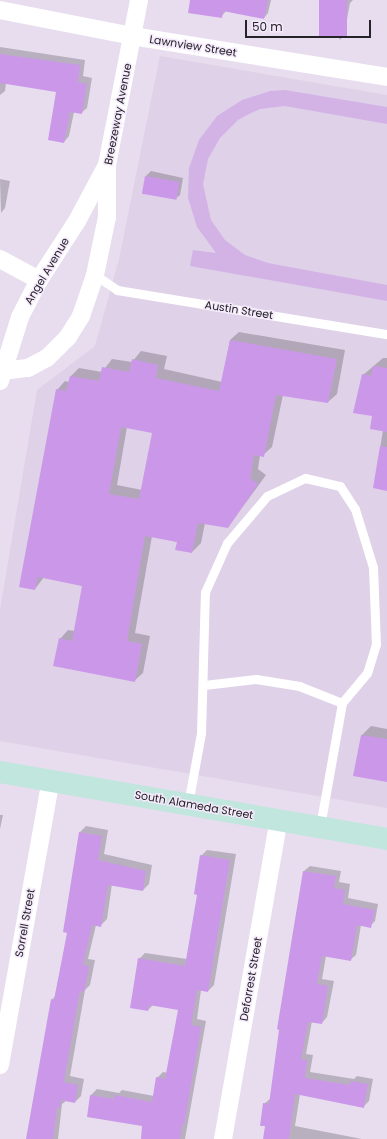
<!DOCTYPE html>
<html>
<head>
<meta charset="utf-8">
<style>
  body { margin:0 }
  #map { position:relative; width:387px; height:1139px; overflow:hidden; background:#e7ddee; font-family:Poppins,sans-serif }
  div>[style] { position:absolute }
  .built>* { inset:0; background:#dfd1e8 }
  .green>* { inset:0; background:#d3b3e6 }
  .shadow>* { inset:0; background:#0003 }
  .building>* { inset:0; background:#cb98e9; transform-origin:0 0 }
  .lane>* { height:9px; margin:-4.5px; padding:0 4.5px; transform-origin:4.5px; border-radius:4.5px; background:#fff }
  .street>* { height:18px; margin:-9px; padding:0 9px; transform-origin:9px; border-radius:9px; background:#fff }
  .secondary>* { height:22px; margin:-11px; padding:0 11px; transform-origin:11px; border-radius:11px; background:#c1e6de }
  span { translate:-50% -50%; white-space:nowrap; text-align:center; line-height:1.15; -webkit-text-stroke:3px #f5eafb; paint-order:stroke }
  .street-label { font-size:11px; color:#252228 }
  .scale { position:absolute; left:245px; top:20px; width:126px; height:18px; box-sizing:border-box; border:2px solid #252228; border-top:0; padding-left:5px; font-size:12px; line-height:14px; white-space:nowrap; color:#252228; -webkit-text-stroke:3px #f5eafb; paint-order:stroke }
</style>
</head>
<body>
<div id="map">
  <div class="built">
    <div style="clip-path:polygon(160px 56px,387px 95px,387px 808px,0 741px,0 610px,37px 390px,95px 346px,119px 259px)"></div>
  </div>
  <div class="green">
    <div style="clip-path:polygon(285px 90px,387px 107px,387px 124px,285px 106px,260px 109px,249px 114px,238px 120px,220px 138px,208px 159px,203px 184px,211px 220px,225px 240px,245px 255px,268px 263px,387px 285px,387px 301px,190px 266px,193px 250px,216px 253px,197px 227px,188px 198px,189px 168px,199px 140px,217px 116px,242px 100px,270px 91px)"></div>
  </div>
  <div class="shadow">
    <div style="clip-path:polygon(191px 0,271px 0,268px 13px,264px 18px,226px 11px,221px 17px)"></div>
    <div style="clip-path:polygon(320px 0,353px 0,350px 3px,344px 35px,340px 40px)"></div>
    <div style="clip-path:polygon(0 47px,85px 60px,83px 76px,92px 78px,87px 108px,81px 113px,74px 112px,69px 136px,64px 142px,57px 91px,6px 83px,5px 91px,0 95px)"></div>
    <div style="clip-path:polygon(151px 171px,183px 178px,180px 195px,175px 199px,146px 176px)"></div>
    <div style="clip-path:polygon(0 179px,10px 181px,5px 208px,1px 213px)"></div>
    <div style="clip-path:polygon(evenodd,239px 332px,345px 350px,337px 394px,328px 402px,283px 395px,272px 447px,263px 455px,260px 455px,258px 469px,266px 475px,228px 527px,205px 523px,201px 543px,192px 552px,178px 542px,152px 536px,135px 633px,150px 636px,143px 673px,134px 681px,60px 639px,68px 630px,75px 631px,83px 586px,44px 577px,35px 589px,57px 390px,65px 381px,69px 382px,71px 376px,79px 368px,102px 372px,112px 359px,132px 362px,141px 351px,167px 356px,164px 369px,222px 382px,230px 340px,239px 332px,127px 427px,153px 432px,142px 490px,117px 485px,127px 427px)"></div>
    <div style="clip-path:polygon(383px 358px,387px 358px,387px 490px,374px 487px,383px 430px,373px 416px,363px 375px)"></div>
    <div style="clip-path:polygon(371px 726px,387px 729px,387px 781px,355px 775px,362px 735px)"></div>
    <div style="clip-path:polygon(0 815px,3px 815px,0 829px)"></div>
    <div style="clip-path:polygon(86px 826px,108px 830px,104px 854px,152px 865px,149px 884px,143px 890px,112px 884px,107px 919px,101px 925px,96px 925px,88px 959px,95px 960px,90px 985px,85px 990px,70px 1076px,84px 1079px,81px 1096px,75px 1102px,66px 1101px,62px 1104px,58px 1139px,28px 1139px,52px 1000px,55px 996px,68px 932px,80px 832px)"></div>
    <div style="clip-path:polygon(207px 850px,236px 854px,214px 985px,208px 991px,201px 990px,197px 1019px,206px 1021px,185px 1139px,142px 1139px,144px 1125px,88px 1116px,91px 1095px,97px 1089px,119px 1093px,122px 1090px,154px 1096px,157px 1078px,163px 1072px,168px 1073px,180px 1009px,153px 1005px,148px 1010px,139px 959px,145px 953px,187px 959px,198px 894px,201px 856px)"></div>
    <div style="clip-path:polygon(310px 866px,341px 871px,339px 882px,350px 884px,348px 898px,378px 904px,375px 921px,370px 926px,361px 925px,356px 955px,350px 960px,326px 956px,322px 979px,334px 981px,327px 1017px,322px 1023px,312px 1021px,306px 1054px,313px 1055px,310px 1072px,354px 1079px,357px 1076px,373px 1079px,369px 1101px,363px 1107px,300px 1094px,295px 1126px,362px 1139px,264px 1139px,266px 1125px,264px 1104px,271px 1098px,304px 871px)"></div>
  </div>
  <div class="building">
    <div style="clip-path:polygon(190px 0,268px 0,264px 19px,223px 11px,222px 18px,188px 13px)"></div>
    <div style="left:319px;top:0;width:28px;height:36px"></div>
    <div style="clip-path:polygon(0 54px,80px 65px,78px 82px,87px 84px,82px 114px,70px 112px,64px 143px,48px 140px,56px 92px,0 83px)"></div>
    <div style="left:145px;top:176px;width:35px;height:18px;rotate:10deg"></div>
    <div style="clip-path:polygon(evenodd,230px 340px,337px 359px,328px 403px,276px 395px,264px 457px,254px 455px,250px 478px,258px 484px,228px 528px,198px 523px,192px 553px,175px 550px,177px 542px,145px 536px,127px 641px,142px 644px,135px 682px,53px 666px,59px 638px,72px 641px,82px 586px,38px 577px,35px 590px,19px 587px,56px 389px,66px 391px,70px 376px,99px 381px,102px 367px,129px 372px,132px 359px,158px 365px,156px 378px,219px 391px,230px 340px,121px 427px,152px 433px,139px 499px,109px 494px,121px 427px)"></div>
    <div style="clip-path:polygon(373px 366px,387px 368px,387px 432px,370px 429px,372px 416px,353px 413px,362px 374px,371px 376px)"></div>
    <div style="clip-path:polygon(380px 446px,387px 447px,387px 491px,373px 488px)"></div>
    <div style="clip-path:polygon(361px 735px,387px 739px,387px 782px,353px 776px)"></div>
    <div style="clip-path:polygon(79px 832px,102px 836px,98px 860px,146px 871px,143px 891px,108px 885px,101px 927px,92px 925px,83px 965px,89px 966px,84px 992px,80px 991px,66px 1069px,64px 1082px,78px 1085px,75px 1103px,61px 1100px,60px 1108px,57px 1107px,53px 1139px,26px 1139px,51px 999px,54px 1000px,67px 933px,63px 932px)"></div>
    <div style="clip-path:polygon(200px 855px,230px 860px,208px 992px,197px 990px,191px 1025px,201px 1027px,184px 1125px,182px 1124px,180px 1139px,141px 1139px,142px 1126px,87px 1117px,90px 1095px,114px 1099px,115px 1095px,152px 1102px,156px 1077px,165px 1079px,178px 1010px,149px 1005px,148px 1011px,130px 1008px,135px 977px,138px 958px,185px 966px,197px 895px,194px 894px)"></div>
    <div style="clip-path:polygon(303px 871px,336px 876px,334px 888px,345px 890px,343px 904px,375px 910px,371px 928px,357px 925px,351px 961px,322px 956px,317px 984px,328px 986px,322px 1024px,308px 1022px,301px 1059px,307px 1060px,305px 1078px,350px 1085px,351px 1081px,368px 1084px,364px 1108px,295px 1094px,289px 1139px,263px 1139px,265px 1126px,260px 1126px,263px 1103px,269px 1104px,279px 1030px,277px 1029px)"></div>
  </div>
  <div class="lane">
    <div style="left:95px;top:275px;width:27px;rotate:34deg"></div>
    <div style="left:117px;top:290px;width:274px;rotate:9.3deg"></div>
    <div style="left:204px;top:685px;width:52px;rotate:-6.6deg"></div>
    <div style="left:256px;top:679px;width:44px;rotate:9.2deg"></div>
    <div style="left:299px;top:686px;width:46px;rotate:21.6deg"></div>
    <div style="left:188px;top:804px;width:72px;rotate:-79.6deg"></div>
    <div style="left:201px;top:733px;width:141px;rotate:-88.4deg"></div>
    <div style="left:205px;top:592px;width:54px;rotate:-65.8deg"></div>
    <div style="left:227px;top:543px;width:62px;rotate:-49.6deg"></div>
    <div style="left:267px;top:496px;width:42px;rotate:-25.3deg"></div>
    <div style="left:305px;top:478px;width:36px;rotate:13deg"></div>
    <div style="left:340px;top:486px;width:27px;rotate:57deg"></div>
    <div style="left:355px;top:509px;width:61px;rotate:72.8deg"></div>
    <div style="left:373px;top:567px;width:77px;rotate:87.8deg"></div>
    <div style="left:376px;top:644px;width:30px;rotate:107deg"></div>
    <div style="left:367px;top:673px;width:39px;rotate:130deg"></div>
    <div style="left:342px;top:703px;width:126px;rotate:100.1deg"></div>
  </div>
  <div class="street">
    <div style="left:0;top:10px;width:135px;rotate:11.1deg"></div>
    <div style="left:132px;top:36px;width:258px;rotate:9.1deg"></div>
    <div style="left:0;top:259px;width:44px;rotate:28.3deg"></div>
    <div style="left:2px;top:371px;width:26px;rotate:-7deg"></div>
    <div style="left:28px;top:368px;width:21px;rotate:-28deg"></div>
    <div style="left:47px;top:358px;width:30px;rotate:-45deg"></div>
    <div style="left:68px;top:337px;width:25px;rotate:-58deg"></div>
    <div style="left:81px;top:316px;width:43px;rotate:-71.1deg"></div>
    <div style="left:95px;top:275px;width:59px;rotate:-78.3deg"></div>
    <div style="left:107px;top:217px;width:52px;rotate:-90deg"></div>
    <div style="left:107px;top:165px;width:168px;rotate:-79deg"></div>
    <div style="left:0;top:381px;width:67px;rotate:-72.6deg"></div>
    <div style="left:20px;top:317px;width:42px;rotate:-62.8deg"></div>
    <div style="left:39px;top:280px;width:70px;rotate:-57.2deg"></div>
    <div style="left:77px;top:221px;width:61px;rotate:-61.8deg"></div>
    <div style="left:0;top:1065px;width:290px;rotate:-79.9deg"></div>
    <div style="left:223px;top:1139px;width:325px;rotate:-80.1deg"></div>
  </div>
  <div class="secondary">
    <div style="left:0;top:772px;width:393px;rotate:9.8deg"></div>
  </div>
  <div class="street-label">
    <span style="left:193px;top:46px;rotate:9deg">Lawnview Street</span>
    <span style="left:118px;top:114px;rotate:-79deg">Breezeway Avenue</span>
    <span style="left:47px;top:271px;rotate:-59deg">Angel Avenue</span>
    <span style="left:239px;top:310px;rotate:9deg">Austin Street</span>
    <span style="left:194px;top:805px;rotate:10deg">South Alameda Street</span>
    <span style="left:25px;top:923px;rotate:-80deg">Sorrell Street</span>
    <span style="left:251px;top:979px;rotate:-80deg">Deforrest Street</span>
  </div>
  <div class="scale">50 m</div>
</div>
</body>
</html>
